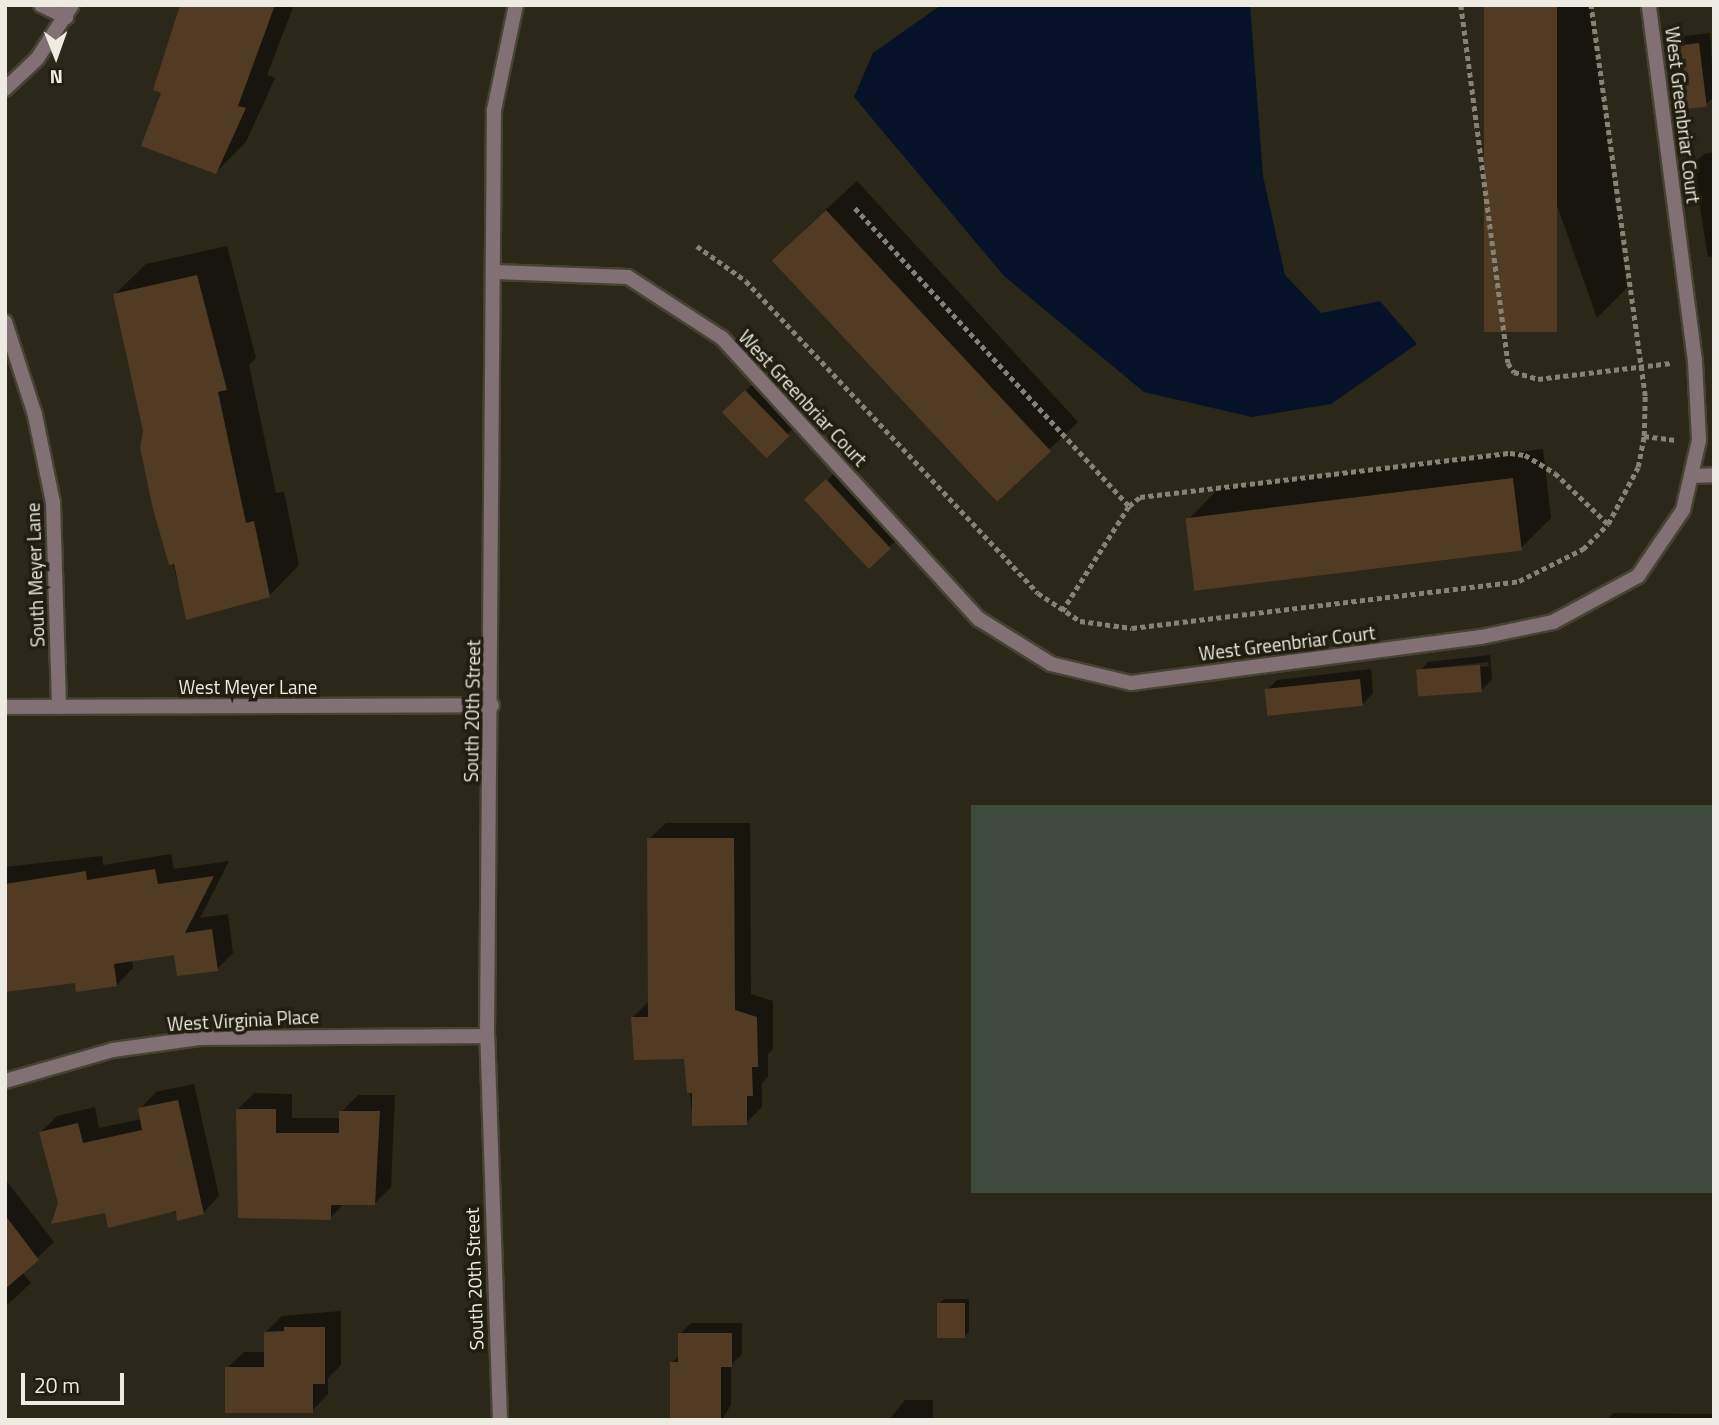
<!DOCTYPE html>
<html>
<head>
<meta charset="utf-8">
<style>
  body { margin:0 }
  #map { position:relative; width:1719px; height:1425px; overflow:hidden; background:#2b2819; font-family:"Titillium Web",sans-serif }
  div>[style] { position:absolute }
  .green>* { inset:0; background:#3e4b3c; transform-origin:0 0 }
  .water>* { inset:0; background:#061227 }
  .shadow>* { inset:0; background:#0007; transform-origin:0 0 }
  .building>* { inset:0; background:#513c23; transform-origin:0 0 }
  .path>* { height:4.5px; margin-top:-2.25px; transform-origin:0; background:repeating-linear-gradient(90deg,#868376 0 5px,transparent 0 8.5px) }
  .roads { filter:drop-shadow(2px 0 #464335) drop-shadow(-2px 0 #464335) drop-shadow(0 2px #464335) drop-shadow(0 -2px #464335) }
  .lane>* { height:14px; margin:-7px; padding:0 7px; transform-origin:7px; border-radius:7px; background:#817074 }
  .street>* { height:14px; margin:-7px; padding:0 7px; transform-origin:7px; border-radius:7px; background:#817074 }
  span { translate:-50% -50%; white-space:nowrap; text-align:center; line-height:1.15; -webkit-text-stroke:7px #211e10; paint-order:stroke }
  .street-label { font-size:19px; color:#eeece2 }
  .frame { position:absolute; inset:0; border:7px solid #eeece2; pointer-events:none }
  .north { position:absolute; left:21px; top:21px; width:70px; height:70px; -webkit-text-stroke:5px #211e10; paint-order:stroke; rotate:179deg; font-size:19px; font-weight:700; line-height:28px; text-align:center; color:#eeece2 }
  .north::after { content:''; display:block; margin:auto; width:24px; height:32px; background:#eeece2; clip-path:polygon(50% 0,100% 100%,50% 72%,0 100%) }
  .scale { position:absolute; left:21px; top:1373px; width:103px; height:32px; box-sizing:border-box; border:4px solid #eeece2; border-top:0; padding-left:9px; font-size:21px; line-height:24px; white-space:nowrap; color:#eeece2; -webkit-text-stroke:5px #211e10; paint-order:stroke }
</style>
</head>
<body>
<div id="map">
  <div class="green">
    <div style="left:971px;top:805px;width:743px;height:388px"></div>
  </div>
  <div class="water">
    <div style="clip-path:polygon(941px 5px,1250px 5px,1263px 176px,1285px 275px,1321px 313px,1380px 301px,1417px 344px,1331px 404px,1252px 417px,1144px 392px,1004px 276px,854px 97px,873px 53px)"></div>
  </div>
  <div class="shadow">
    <div style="clip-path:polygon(182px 5px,294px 5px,267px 75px,275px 78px,246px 142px,216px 172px,163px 92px)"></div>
    <div style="clip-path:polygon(1486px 5px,1590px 5px,1627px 288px,1597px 318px)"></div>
    <div style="clip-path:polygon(1710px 33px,1714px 97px,1706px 104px,1674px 47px,1685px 36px)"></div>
    <div style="clip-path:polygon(1714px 152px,1714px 256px,1708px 257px,1693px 164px,1704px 154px)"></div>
    <div style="clip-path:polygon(857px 181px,1078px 422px,995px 501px,804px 230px)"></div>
    <div style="clip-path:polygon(227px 246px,256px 358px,249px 365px,276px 493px,284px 492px,299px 565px,269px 596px,187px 617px,142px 448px,145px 431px,115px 294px,146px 264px)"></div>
    <div style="left:757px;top:380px;width:60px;height:45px;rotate:47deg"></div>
    <div style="clip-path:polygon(1543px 449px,1551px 518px,1521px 548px,1188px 520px,1218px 489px)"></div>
    <div style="left:838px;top:470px;width:91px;height:44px;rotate:46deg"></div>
    <div style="clip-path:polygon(evenodd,1490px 655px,1492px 679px,1482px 690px,1418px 673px,1428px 662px,1490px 655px,1488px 662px,1489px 666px,1427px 672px,1427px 669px,1488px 662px)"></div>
    <div style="clip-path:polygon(1371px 669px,1373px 693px,1363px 704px,1266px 691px,1277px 680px)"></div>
    <div style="clip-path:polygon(666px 823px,750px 823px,751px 994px,773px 1001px,773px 1049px,768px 1054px,768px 1077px,762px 1083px,762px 1107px,746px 1123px,693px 1124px,686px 1057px,635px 1058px,632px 1018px,650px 1000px,649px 839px)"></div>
    <div style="clip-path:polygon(171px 854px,174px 869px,229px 861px,200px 918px,228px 914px,233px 953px,217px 969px,176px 953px,132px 960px,133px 968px,117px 985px,76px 981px,5px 990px,5px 867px,102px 856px,103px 865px)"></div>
    <div style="clip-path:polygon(194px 1084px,219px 1196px,203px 1213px,106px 1211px,60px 1203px,41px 1132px,57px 1116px,95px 1107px,99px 1128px,142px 1119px,140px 1109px,156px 1092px)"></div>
    <div style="clip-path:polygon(254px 1093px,292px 1094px,292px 1118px,341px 1118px,341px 1112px,358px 1095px,395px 1095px,391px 1187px,374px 1204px,345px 1203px,330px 1218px,238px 1109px)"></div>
    <div style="clip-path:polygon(5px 1179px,54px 1242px,22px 1272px,31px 1283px,5px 1307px)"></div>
    <div style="clip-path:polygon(944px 1299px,969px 1299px,969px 1332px,964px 1337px,939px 1304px)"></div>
    <div style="clip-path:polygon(341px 1311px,341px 1365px,328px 1378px,328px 1394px,312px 1411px,227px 1368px,244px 1352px,266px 1352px,266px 1332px,282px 1316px)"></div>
    <div style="clip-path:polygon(691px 1323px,742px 1323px,742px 1354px,731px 1365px,731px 1405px,722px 1420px,672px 1420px,672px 1363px,680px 1355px,680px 1334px)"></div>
    <div style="clip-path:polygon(905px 1400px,933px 1400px,933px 1420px,889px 1420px)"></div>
    <div style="clip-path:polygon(1613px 1413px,1714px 1414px,1714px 1420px,1607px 1420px)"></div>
    <div style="left:1486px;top:1419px;width:46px;height:1px"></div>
  </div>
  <div class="building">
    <div style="clip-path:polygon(180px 5px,275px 5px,238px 106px,246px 108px,216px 174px,141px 146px,161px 93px,153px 90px)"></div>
    <div style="left:1484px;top:5px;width:73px;height:327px"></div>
    <div style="left:1699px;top:43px;width:64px;height:27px;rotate:83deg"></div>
    <div style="left:826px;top:210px;width:330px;height:74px;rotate:47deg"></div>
    <div style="clip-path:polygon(197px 275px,227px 390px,218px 392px,246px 523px,254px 521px,270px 597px,186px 620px,174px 564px,169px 565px,153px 509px,140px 448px,143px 431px,113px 294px)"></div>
    <div style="left:745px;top:390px;width:64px;height:32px;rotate:46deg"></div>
    <div style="left:1513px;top:478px;width:73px;height:330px;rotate:83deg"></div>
    <div style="left:826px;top:479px;width:95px;height:30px;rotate:47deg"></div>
    <div style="left:1480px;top:665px;width:27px;height:64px;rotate:86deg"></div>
    <div style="left:1360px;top:679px;width:27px;height:96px;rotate:84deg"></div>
    <div style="clip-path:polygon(647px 838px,734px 838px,735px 1010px,757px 1017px,758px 1067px,752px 1067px,753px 1096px,747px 1096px,747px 1125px,692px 1126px,692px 1093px,687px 1093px,684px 1059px,634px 1060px,631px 1017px,648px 1017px)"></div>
    <div style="clip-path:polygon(155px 869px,158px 884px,214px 876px,185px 933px,212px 929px,218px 971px,177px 976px,174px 955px,114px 964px,117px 986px,76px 992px,75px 983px,5px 992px,5px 884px,86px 871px,87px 880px)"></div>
    <div style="clip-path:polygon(178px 1100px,204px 1214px,177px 1221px,176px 1211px,108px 1228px,105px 1213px,51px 1224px,58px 1203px,39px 1132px,78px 1123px,83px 1143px,142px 1130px,138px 1108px)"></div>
    <div style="clip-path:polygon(236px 1109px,276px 1109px,276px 1133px,339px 1133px,339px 1111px,380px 1111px,375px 1205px,331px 1205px,331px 1220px,238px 1218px)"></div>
    <div style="clip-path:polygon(5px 1215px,39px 1260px,5px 1289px)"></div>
    <div style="left:937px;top:1303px;width:28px;height:35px"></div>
    <div style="clip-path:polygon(284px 1327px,325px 1327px,325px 1384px,313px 1384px,313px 1413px,225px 1413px,225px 1367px,264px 1367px,264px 1332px,284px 1331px)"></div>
    <div style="clip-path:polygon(678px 1333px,732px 1333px,732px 1367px,721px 1367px,721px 1418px,670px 1418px,670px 1362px,678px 1362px)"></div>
  </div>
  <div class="path">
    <div style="left:1461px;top:5px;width:361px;rotate:82.5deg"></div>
    <div style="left:1508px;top:363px;width:11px;rotate:56deg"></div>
    <div style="left:1514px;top:372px;width:25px;rotate:16deg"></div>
    <div style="left:1538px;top:379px;width:134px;rotate:-6.9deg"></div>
    <div style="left:855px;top:208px;width:405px;rotate:47.4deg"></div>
    <div style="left:697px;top:246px;width:60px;rotate:35.5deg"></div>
    <div style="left:746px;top:281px;width:427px;rotate:46.9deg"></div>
    <div style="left:1038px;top:593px;width:50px;rotate:33.7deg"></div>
    <div style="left:1080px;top:621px;width:52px;rotate:7.7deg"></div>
    <div style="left:1132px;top:628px;width:390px;rotate:-6.9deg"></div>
    <div style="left:1519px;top:581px;width:72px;rotate:-26.6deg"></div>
    <div style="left:1583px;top:549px;width:35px;rotate:-45deg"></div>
    <div style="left:1608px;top:524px;width:64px;rotate:-62.2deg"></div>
    <div style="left:1638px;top:467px;width:32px;rotate:-79deg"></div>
    <div style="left:1644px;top:436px;width:40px;rotate:-88.6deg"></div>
    <div style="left:1645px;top:396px;width:395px;rotate:-97.9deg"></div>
    <div style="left:1644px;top:436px;width:32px;rotate:7deg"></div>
    <div style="left:1062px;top:611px;width:125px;rotate:-57.5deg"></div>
    <div style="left:1129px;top:506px;width:14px;rotate:-39deg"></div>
    <div style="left:1140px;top:497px;width:373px;rotate:-6.8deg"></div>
    <div style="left:1510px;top:453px;width:15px;rotate:8deg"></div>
    <div style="left:1525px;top:455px;width:35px;rotate:31deg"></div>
    <div style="left:1555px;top:473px;width:74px;rotate:43.9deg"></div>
  </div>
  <div class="roads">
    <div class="lane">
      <div style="left:41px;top:5px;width:28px;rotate:26deg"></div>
      <div style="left:5px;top:89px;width:44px;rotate:-43.2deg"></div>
      <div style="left:37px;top:59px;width:64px;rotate:-57.1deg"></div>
      <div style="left:495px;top:272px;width:133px;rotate:2.2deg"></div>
      <div style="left:628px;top:277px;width:112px;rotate:33deg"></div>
      <div style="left:722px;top:338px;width:381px;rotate:47.6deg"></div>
      <div style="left:979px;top:619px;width:85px;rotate:32deg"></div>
      <div style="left:1051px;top:664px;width:82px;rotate:13.4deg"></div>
      <div style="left:1131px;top:683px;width:353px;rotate:-7.5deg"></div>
      <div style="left:1481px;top:637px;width:74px;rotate:-11.8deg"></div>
      <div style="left:1553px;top:622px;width:97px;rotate:-28.4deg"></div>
      <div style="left:1638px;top:576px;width:80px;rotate:-55.7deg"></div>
      <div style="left:1683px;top:510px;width:72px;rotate:-77.1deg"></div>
      <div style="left:1699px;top:440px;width:79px;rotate:-92.9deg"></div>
      <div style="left:1695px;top:361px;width:359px;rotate:-97.4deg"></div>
      <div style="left:5px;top:322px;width:98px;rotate:72.1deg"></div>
      <div style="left:35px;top:415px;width:90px;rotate:78.4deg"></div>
      <div style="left:53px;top:503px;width:204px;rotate:88.3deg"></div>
      <div style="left:1691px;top:476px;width:23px;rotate:-2deg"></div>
      <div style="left:5px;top:707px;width:487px;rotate:-0.2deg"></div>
    </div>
    <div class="street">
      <div style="left:5px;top:1081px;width:112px;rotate:-16deg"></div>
      <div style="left:113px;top:1050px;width:89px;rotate:-7.8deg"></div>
      <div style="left:201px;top:1038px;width:286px;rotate:-0.4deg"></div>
      <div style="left:500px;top:1420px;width:384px;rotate:-91.9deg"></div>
      <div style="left:487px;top:1036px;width:926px;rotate:-89.57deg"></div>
      <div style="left:494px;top:110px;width:107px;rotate:-78.2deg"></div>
    </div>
  </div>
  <div class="street-label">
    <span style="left:1683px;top:115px;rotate:83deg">West Greenbriar Court</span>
    <span style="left:803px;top:398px;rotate:47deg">West Greenbriar Court</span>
    <span style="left:35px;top:575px;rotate:-92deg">South Meyer Lane</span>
    <span style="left:1287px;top:643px;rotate:-7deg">West Greenbriar Court</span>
    <span style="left:248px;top:687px">West Meyer Lane</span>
    <span style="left:472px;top:711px;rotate:-89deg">South 20th Street</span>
    <span style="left:243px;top:1020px;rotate:-3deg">West Virginia Place</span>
    <span style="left:474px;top:1279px;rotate:-92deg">South 20th Street</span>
  </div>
  <div class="frame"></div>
  <div class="north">N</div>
  <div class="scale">20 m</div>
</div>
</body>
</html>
